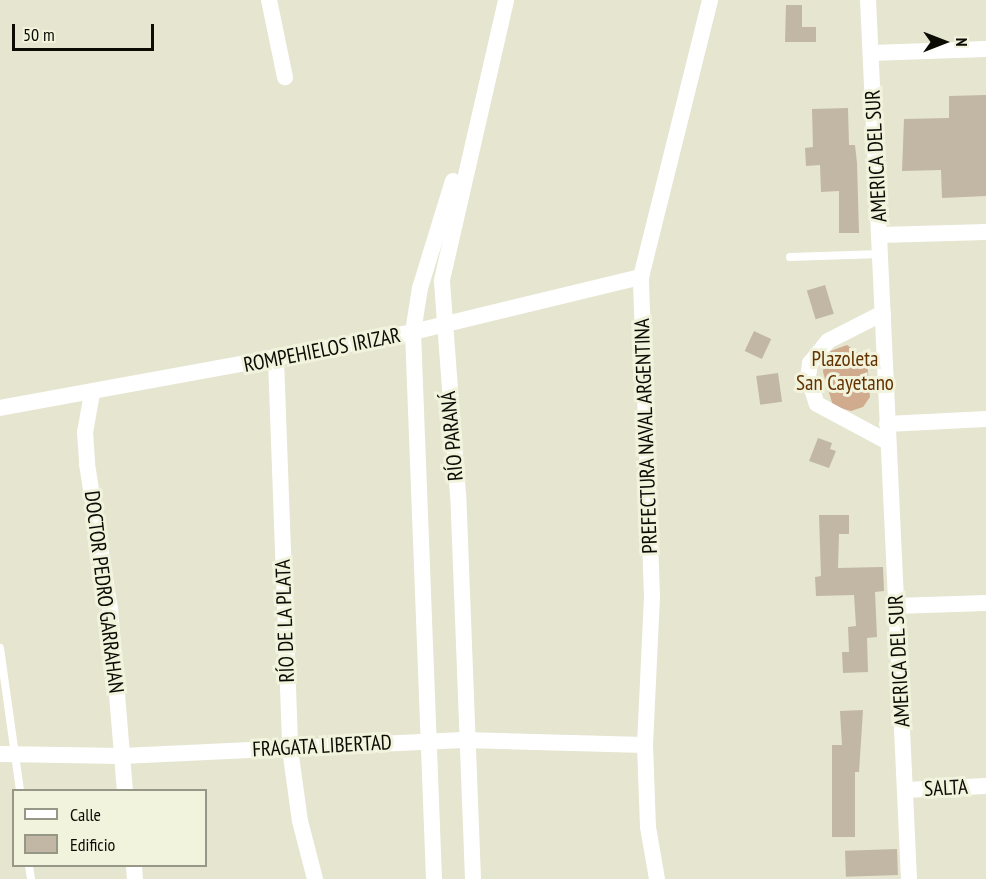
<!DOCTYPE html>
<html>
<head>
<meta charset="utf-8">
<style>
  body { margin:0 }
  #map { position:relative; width:986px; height:879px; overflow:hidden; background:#e5e5d0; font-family:"PT Sans Narrow",sans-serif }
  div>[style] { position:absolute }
  .green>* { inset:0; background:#d1ab8e }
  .building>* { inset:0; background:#c1b7a4; transform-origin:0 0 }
  .service>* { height:8px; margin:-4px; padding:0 4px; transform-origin:4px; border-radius:4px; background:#fff }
  .minor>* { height:16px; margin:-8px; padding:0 8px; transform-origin:8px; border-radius:8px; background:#fff }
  span { translate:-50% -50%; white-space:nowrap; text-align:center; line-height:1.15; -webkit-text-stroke:6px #f2f3dd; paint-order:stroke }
  .street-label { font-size:21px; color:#0c0c05 }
  .park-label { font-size:21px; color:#623200 }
  .legend { position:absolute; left:12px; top:789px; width:195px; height:78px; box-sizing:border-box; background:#f2f3dd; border:2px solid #969787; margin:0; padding:8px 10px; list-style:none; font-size:18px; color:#0c0c05 }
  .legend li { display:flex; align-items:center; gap:12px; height:30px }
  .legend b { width:30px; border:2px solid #969787 }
  .north { position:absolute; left:914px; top:12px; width:60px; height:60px; -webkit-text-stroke:4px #f2f3dd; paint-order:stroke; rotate:90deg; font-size:16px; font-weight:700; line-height:24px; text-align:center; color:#0c0c05 }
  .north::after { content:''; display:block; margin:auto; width:21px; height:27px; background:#0c0c05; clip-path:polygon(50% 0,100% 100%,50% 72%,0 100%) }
  .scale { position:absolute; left:12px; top:24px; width:142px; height:27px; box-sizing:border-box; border:3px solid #0c0c05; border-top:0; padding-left:8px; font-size:18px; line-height:21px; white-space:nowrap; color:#0c0c05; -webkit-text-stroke:4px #f2f3dd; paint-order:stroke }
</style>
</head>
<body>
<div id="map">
  <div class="green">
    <div style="clip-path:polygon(847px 345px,867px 360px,870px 397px,863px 407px,851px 411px,833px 406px,823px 372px,825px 353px)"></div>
  </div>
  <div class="building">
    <div style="clip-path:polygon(786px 5px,802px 5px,802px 27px,816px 27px,816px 42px,785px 42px)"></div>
    <div style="clip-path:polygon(986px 95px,986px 196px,942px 198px,941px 170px,902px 171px,904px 119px,949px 118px,949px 96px)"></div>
    <div style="clip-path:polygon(848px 108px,849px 145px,855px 145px,857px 163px,859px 233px,839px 233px,839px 191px,821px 192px,820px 165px,806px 166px,805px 148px,813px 147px,812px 109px)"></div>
    <div style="left:825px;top:285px;width:30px;height:19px;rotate:73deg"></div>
    <div style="left:754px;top:331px;width:19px;height:22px;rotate:25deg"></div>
    <div style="left:778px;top:373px;width:29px;height:22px;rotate:82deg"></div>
    <div style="clip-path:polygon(818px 438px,832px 443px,830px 449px,836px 451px,829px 468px,809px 461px)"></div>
    <div style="clip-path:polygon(819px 515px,849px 515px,849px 534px,839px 534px,838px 568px,883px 567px,884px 591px,875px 592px,877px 637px,867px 638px,868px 672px,843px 673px,842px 652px,849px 652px,848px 627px,856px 626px,854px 595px,816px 596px,815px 577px,821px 576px)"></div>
    <div style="clip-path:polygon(863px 710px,859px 772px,855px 772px,855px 837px,832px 837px,832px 745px,842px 745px,840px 711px)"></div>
    <div style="left:897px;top:849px;width:26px;height:52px;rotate:88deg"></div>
  </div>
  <div class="service">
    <div style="left:790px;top:257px;width:90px;rotate:-1.9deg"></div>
    <div style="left:0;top:648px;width:143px;rotate:82deg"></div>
    <div style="left:29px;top:866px;width:13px;rotate:81deg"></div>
  </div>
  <div class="minor">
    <div style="left:269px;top:0;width:79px;rotate:78.3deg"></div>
    <div style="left:868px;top:0;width:880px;rotate:87.33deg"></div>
    <div style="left:871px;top:53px;width:115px;rotate:-2deg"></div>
    <div style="left:880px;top:235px;width:106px;rotate:-1.6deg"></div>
    <div style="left:883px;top:313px;width:62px;rotate:153deg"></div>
    <div style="left:828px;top:341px;width:28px;rotate:129deg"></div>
    <div style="left:810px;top:363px;width:14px;rotate:98deg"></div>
    <div style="left:808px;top:377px;width:28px;rotate:72deg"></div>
    <div style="left:817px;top:404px;width:81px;rotate:28.2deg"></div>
    <div style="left:276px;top:360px;width:389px;rotate:87.9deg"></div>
    <div style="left:290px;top:749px;width:73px;rotate:82.1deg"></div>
    <div style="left:300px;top:821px;width:60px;rotate:75.5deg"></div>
    <div style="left:92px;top:393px;width:40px;rotate:100deg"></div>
    <div style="left:85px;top:432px;width:32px;rotate:86deg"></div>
    <div style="left:87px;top:464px;width:147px;rotate:81deg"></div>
    <div style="left:110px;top:609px;width:182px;rotate:85.3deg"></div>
    <div style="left:0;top:408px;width:420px;rotate:-10.4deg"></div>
    <div style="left:413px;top:332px;width:235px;rotate:-13.6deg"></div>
    <div style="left:887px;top:424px;width:99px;rotate:-2.9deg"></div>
    <div style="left:896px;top:606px;width:90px;rotate:-1.9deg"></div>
    <div style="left:0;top:754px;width:122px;rotate:0.9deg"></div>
    <div style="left:122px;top:756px;width:342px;rotate:-2.7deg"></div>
    <div style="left:464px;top:740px;width:181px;rotate:1.6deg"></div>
    <div style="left:906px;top:790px;width:80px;rotate:-2.9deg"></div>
    <div style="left:134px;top:866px;width:13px;rotate:86deg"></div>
    <div style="left:434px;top:879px;width:547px;rotate:-92.2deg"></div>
    <div style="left:413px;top:332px;width:45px;rotate:-81deg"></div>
    <div style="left:420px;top:288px;width:112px;rotate:-72.9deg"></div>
    <div style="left:473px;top:879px;width:384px;rotate:-92.2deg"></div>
    <div style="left:458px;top:495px;width:216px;rotate:-94.3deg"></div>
    <div style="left:442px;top:280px;width:287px;rotate:-77.1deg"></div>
    <div style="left:657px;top:879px;width:53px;rotate:-99.8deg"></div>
    <div style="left:648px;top:827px;width:82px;rotate:-92.1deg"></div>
    <div style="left:645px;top:745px;width:148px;rotate:-87.3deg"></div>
    <div style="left:652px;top:597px;width:320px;rotate:-92deg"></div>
    <div style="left:641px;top:277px;width:285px;rotate:-76deg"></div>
  </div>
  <div class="street-label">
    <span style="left:876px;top:156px;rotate:-93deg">AMERICA DEL SUR</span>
    <span style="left:322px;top:350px;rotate:-11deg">ROMPEHIELOS IRIZAR</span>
    <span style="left:452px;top:436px;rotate:-95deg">RÍO PARANÁ</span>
    <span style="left:646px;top:436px;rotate:-92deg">PREFECTURA NAVAL ARGENTINA</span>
    <span style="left:104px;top:592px;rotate:83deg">DOCTOR PEDRO GARRAHAN</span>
    <span style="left:285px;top:621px;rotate:-92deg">RÍO DE LA PLATA</span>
    <span style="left:899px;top:661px;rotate:-93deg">AMERICA DEL SUR</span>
    <span style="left:322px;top:746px;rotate:-3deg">FRAGATA LIBERTAD</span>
    <span style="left:946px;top:788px;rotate:-3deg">SALTA</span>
  </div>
  <div class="park-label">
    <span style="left:845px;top:371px">Plazoleta<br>San Cayetano</span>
  </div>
  <ul class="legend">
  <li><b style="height:8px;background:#fff"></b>Calle</li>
  <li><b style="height:16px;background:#c1b7a4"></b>Edificio</li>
  </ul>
  <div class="north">N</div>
  <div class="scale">50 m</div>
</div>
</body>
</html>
